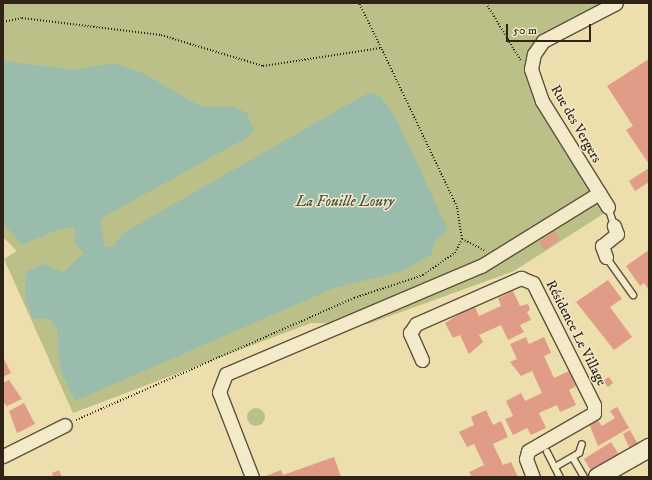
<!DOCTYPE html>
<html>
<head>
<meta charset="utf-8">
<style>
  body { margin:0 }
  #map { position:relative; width:652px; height:480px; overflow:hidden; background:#eddead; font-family:"IM FELL DW Pica",serif }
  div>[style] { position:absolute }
  .green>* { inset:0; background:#bbc088 }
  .round { border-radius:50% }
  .water>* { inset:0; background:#99bcad }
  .building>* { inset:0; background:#e19c88; transform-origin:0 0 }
  .path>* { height:2px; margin-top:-1px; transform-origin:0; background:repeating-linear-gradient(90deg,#2f2217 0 1px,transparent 0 3px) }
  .roads { filter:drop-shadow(1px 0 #5e513c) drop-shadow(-1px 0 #5e513c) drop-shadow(0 1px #5e513c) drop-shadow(0 -1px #5e513c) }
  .lane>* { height:6px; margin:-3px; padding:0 3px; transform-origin:3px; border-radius:3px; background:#f3eaca }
  .street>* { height:13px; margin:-6.5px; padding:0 6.5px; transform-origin:6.5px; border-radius:6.5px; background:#f3eaca }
  .secondary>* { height:18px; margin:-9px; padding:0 9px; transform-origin:9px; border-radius:9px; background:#f3eaca }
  span { translate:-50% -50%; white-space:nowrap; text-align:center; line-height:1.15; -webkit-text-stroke:3px #f3eaca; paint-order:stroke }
  .street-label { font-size:14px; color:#2f2217 }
  .water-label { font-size:15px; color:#4f5044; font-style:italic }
  .frame { position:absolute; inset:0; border:4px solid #2f2217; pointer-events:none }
  .scale { position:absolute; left:506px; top:24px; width:85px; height:18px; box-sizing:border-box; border:2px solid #2f2217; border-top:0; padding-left:5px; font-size:12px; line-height:14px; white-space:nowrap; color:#2f2217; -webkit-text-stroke:3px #f3eaca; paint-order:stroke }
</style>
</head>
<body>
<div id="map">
  <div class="green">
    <div style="clip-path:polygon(3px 3px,623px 3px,551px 40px,538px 60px,541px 87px,614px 207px,514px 271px,368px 324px,311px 323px,73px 413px,4px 259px,17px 251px,3px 237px)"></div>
    <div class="round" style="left:247px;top:408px;width:18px;height:18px"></div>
  </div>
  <div class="water">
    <div style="clip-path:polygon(3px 61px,76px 70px,113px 63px,141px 72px,200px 106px,234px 107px,247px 113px,254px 131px,248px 137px,100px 219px,105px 247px,112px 247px,125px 232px,368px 93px,380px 96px,395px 116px,448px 230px,436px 240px,431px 255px,400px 272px,334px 288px,75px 401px,60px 369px,57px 328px,48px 318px,33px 319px,25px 299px,25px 286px,26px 272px,43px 264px,63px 272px,84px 253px,75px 245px,75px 227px,54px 231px,22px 245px,3px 223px)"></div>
  </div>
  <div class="building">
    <div style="clip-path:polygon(649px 59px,649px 164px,626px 130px,633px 126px,607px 86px)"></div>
    <div style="clip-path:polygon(649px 168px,649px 182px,635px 191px,629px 181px)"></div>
    <div style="left:554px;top:231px;width:10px;height:19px;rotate:53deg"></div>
    <div style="clip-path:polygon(649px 250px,649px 290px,644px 283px,640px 286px,626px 266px)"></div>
    <div style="clip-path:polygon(608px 280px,622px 299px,610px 307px,632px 337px,614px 350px,576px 302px)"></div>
    <div style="clip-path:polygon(513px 291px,520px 306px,528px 304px,530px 310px,527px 312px,531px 320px,520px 325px,524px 332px,508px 340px,501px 325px,479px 335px,483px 342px,469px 354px,460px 335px,453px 338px,445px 323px,474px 305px,479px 316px,501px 306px,498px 298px)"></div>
    <div style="clip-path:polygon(526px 337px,529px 344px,544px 337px,551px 353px,544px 356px,554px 378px,569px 371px,576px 386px,569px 390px,576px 405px,560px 412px,557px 405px,539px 413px,546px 428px,531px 435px,527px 428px,513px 435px,505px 419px,513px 416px,506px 401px,521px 393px,525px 401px,542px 393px,532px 371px,521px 376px,510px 362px,517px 359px,510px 344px)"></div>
    <div style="clip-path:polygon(3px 357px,11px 373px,3px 377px)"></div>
    <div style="clip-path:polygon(609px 377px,613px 383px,608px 387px,603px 381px)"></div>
    <div style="clip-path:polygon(9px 380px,22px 399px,7px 406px,3px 402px,3px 383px)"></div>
    <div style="clip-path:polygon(24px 403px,35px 424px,17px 433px,9px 411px)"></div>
    <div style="clip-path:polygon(617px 407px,629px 428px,598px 446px,588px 421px,596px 418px,602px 426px,615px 418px,610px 411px)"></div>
    <div style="clip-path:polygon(486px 410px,493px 425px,501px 421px,508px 437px,493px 444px,503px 465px,511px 462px,518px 477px,472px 477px,469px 472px,484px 465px,474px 444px,467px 447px,459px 432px,474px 425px,471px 417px)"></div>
    <div style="clip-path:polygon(630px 430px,639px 446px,631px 451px,623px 434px)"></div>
    <div style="left:611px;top:442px;width:15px;height:32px;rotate:58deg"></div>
    <div style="clip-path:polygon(334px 457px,341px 477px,263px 477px,281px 470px,283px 475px)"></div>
    <div style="clip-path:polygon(59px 470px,62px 477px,53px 477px,52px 473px)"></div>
  </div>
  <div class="path">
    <div style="left:486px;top:3px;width:68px;rotate:58.9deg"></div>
    <div style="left:3px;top:22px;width:19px;rotate:-12deg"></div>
    <div style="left:22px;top:18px;width:140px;rotate:7deg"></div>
    <div style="left:161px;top:35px;width:107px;rotate:16.9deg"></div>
    <div style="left:263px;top:66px;width:119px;rotate:-8.7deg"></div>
    <div style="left:381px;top:48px;width:50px;rotate:-116.1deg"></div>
    <div style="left:462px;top:239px;width:25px;rotate:27deg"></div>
    <div style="left:76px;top:420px;width:304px;rotate:-23.7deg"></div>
    <div style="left:354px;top:298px;width:73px;rotate:-18.4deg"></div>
    <div style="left:423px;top:275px;width:39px;rotate:-35deg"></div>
    <div style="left:455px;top:253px;width:16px;rotate:-63deg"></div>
    <div style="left:462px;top:239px;width:32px;rotate:-99deg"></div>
    <div style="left:457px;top:207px;width:176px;rotate:-115.5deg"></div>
  </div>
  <div class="roads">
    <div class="lane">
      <div style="left:608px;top:207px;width:20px;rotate:72deg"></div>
      <div style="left:606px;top:257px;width:47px;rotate:54.6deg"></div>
      <div style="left:547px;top:452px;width:28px;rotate:63deg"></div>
      <div style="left:573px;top:458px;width:22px;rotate:60deg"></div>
      <div style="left:555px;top:467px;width:28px;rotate:-30deg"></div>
      <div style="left:579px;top:453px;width:9px;rotate:-72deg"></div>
    </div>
    <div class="street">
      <div style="left:608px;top:207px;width:125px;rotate:-121.9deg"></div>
      <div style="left:542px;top:101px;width:34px;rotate:-109deg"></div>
      <div style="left:531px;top:69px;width:15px;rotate:-79deg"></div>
      <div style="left:534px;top:54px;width:16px;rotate:-55deg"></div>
      <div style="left:543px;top:41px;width:82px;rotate:-27.5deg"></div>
      <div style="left:606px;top:257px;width:12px;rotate:-110deg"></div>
      <div style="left:602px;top:246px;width:19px;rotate:-39deg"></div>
      <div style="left:617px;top:234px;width:9px;rotate:-111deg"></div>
      <div style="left:422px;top:360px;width:30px;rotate:-114deg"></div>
      <div style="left:410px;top:333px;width:11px;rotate:-56deg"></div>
      <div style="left:416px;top:324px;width:115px;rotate:-23.7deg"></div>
      <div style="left:521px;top:278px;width:13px;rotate:23deg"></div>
      <div style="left:533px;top:283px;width:136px;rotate:63.4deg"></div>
      <div style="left:594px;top:405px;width:8px;rotate:90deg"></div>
      <div style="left:594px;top:413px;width:76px;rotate:150.1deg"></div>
      <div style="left:528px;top:451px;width:8px;rotate:104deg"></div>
      <div style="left:526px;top:459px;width:19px;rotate:69deg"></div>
      <div style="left:3px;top:456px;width:69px;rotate:-26.6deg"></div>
      <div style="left:252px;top:477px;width:91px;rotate:-111.2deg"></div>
      <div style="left:219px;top:392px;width:19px;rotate:-69deg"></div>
      <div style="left:226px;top:374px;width:277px;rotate:-23deg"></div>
      <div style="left:481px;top:266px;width:139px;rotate:-31.7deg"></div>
    </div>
    <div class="secondary">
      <div style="left:598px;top:477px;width:59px;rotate:-29.6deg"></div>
    </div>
  </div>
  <div class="street-label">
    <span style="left:576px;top:124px;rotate:60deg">Rue des Vergers</span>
    <span style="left:576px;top:333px;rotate:63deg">Résidence Le Village</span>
  </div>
  <div class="water-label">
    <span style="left:345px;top:202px">La Fouille Loury</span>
  </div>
  <div class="frame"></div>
  <div class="scale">50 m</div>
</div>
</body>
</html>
